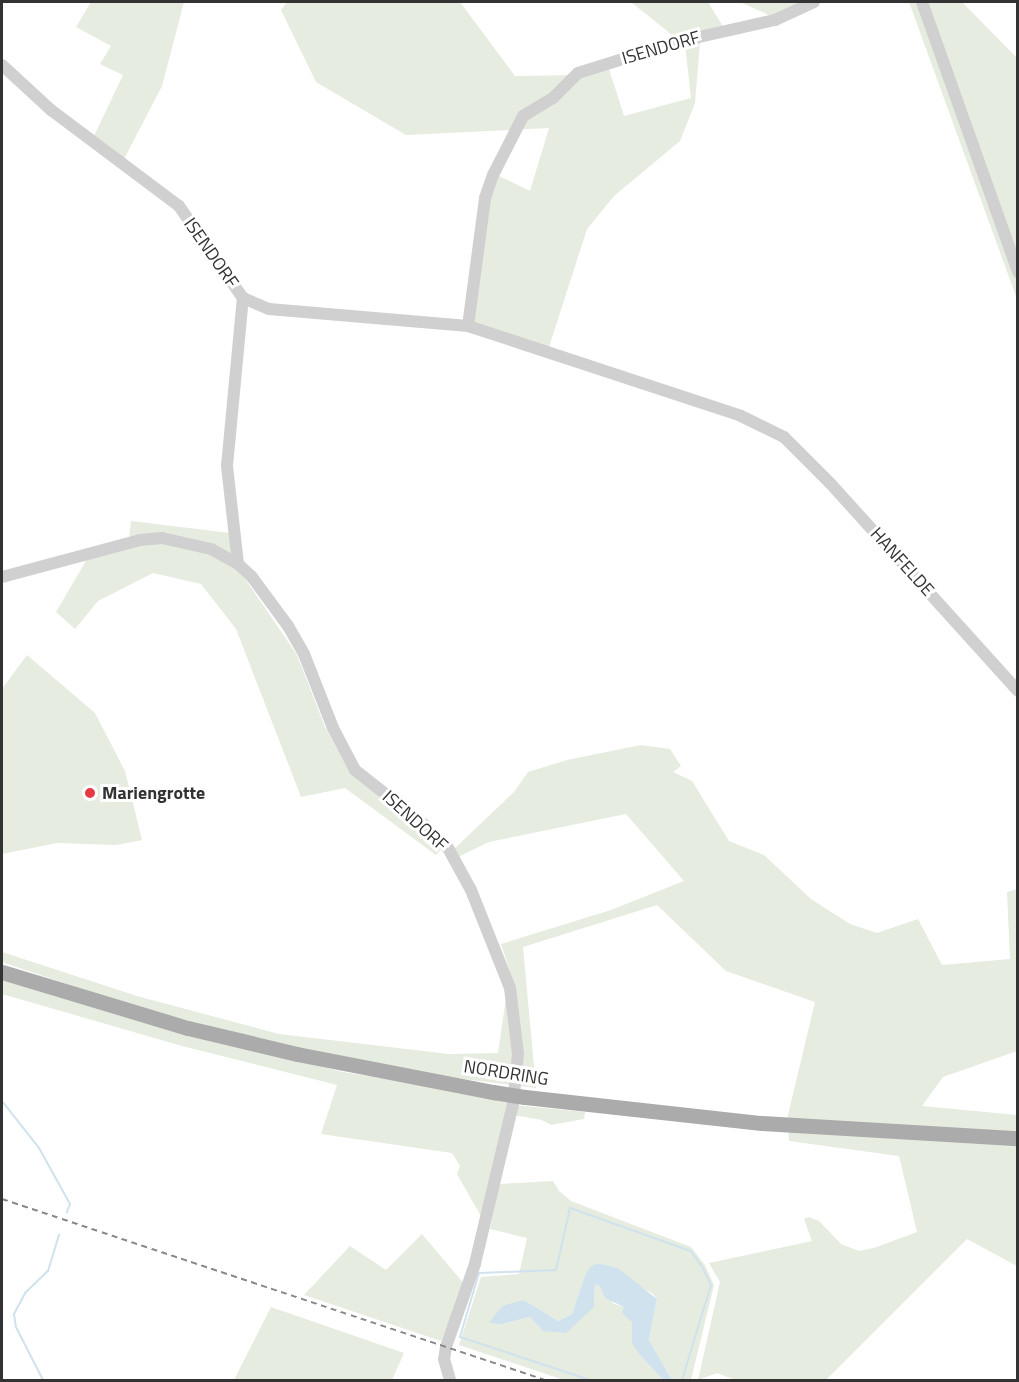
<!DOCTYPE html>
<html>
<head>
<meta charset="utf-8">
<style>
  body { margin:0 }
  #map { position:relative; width:1019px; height:1382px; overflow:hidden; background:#fff; font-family:"Titillium Web",sans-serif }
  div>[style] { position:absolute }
  .green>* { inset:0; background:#e6ecdf }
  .water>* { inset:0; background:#cfe2ee }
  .stream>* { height:2px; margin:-1px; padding:0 1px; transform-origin:1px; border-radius:1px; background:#cfe2ee }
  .minor>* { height:12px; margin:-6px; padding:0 6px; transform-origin:6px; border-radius:6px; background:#d0d0d0 }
  .major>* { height:15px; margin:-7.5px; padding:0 7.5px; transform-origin:7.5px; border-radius:7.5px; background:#ababab }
  .rail>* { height:2px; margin-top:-1px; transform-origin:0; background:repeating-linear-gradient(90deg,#888 0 6px,transparent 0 10.5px) }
  .major-bridge>* { height:15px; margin:-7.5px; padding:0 7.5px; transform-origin:7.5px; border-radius:7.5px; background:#ababab }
  .dots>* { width:16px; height:16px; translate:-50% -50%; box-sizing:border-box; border:3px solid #fff; border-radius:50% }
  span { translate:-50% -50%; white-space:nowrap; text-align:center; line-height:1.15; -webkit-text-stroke:6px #fff; paint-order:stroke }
  .street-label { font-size:18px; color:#333 }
  .poi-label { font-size:18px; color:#333; font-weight:700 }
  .left { translate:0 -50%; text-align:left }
  .frame { position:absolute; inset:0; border:3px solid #333; pointer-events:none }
</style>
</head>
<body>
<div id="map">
  <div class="green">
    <div style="clip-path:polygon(91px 2px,184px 2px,162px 86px,124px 159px,94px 136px,123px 75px,100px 64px,111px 46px,76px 27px)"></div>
    <div style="clip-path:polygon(287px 2px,460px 2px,515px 76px,583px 75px,609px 69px,624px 116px,691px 98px,685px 45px,700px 42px,695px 103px,680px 141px,614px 196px,587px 229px,549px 347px,472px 323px,486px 210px,499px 176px,530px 191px,549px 128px,406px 135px,316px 82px,281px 10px)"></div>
    <div style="clip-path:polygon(631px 2px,708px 2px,724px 28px,676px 38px)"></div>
    <div style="clip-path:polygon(909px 2px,962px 2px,1017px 58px,1018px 247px,1011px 255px,1017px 272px,1017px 299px)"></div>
    <div style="clip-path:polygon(742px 3px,742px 2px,800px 2px,771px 16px)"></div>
    <div style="clip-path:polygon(131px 521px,230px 533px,231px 566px,246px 580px,297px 655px,325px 727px,350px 773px,418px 827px,441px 849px,436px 855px,345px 788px,301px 797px,236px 629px,201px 584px,153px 573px,98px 601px,75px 629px,56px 612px,87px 559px,128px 549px)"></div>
    <div style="clip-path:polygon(27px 655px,95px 713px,125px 771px,142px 840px,116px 845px,57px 843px,2px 854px,2px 689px)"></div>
    <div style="clip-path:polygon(641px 745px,670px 749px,681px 766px,673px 772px,692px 781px,729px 841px,764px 855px,811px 899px,850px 924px,877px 933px,918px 919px,942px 965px,1010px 959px,1007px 892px,1017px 889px,1017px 1051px,943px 1077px,922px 1106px,1017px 1115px,1017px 1266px,967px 1239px,826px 1380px,735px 1380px,717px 1373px,698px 1380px,720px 1282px,709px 1263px,812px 1241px,804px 1219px,809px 1217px,819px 1221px,841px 1244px,859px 1251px,874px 1248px,917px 1232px,899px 1156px,789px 1141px,788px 1115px,815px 1002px,726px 971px,657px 905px,523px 947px,536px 1088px,447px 1077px,277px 1043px,137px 1008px,2px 962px,2px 952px,137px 996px,279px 1034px,449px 1054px,498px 1053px,507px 991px,515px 987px,501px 944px,611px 910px,684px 881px,626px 814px,489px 842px,458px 857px,454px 849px,514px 792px,528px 772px,567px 760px)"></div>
    <div style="clip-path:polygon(2px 979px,145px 1023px,343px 1072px,425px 1085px,510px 1103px,482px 1218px,457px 1174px,460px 1166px,452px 1153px,321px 1134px,337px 1085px,182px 1046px,2px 994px)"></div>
    <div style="clip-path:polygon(514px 1105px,585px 1112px,584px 1119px,551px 1125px,542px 1120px,513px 1115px)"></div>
    <div style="clip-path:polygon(553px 1181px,559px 1191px,571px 1201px,691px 1247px,705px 1265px,714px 1285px,691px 1380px,672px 1380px,649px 1340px,657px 1299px,653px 1294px,633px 1282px,618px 1268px,597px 1263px,585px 1275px,572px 1314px,558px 1321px,524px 1300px,502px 1324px,530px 1317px,543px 1331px,594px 1307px,595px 1284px,600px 1286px,614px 1304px,625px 1307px,632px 1322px,639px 1354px,663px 1380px,564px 1380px,459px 1345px,481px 1277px,519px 1274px,527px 1238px,490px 1229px,499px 1184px)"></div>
    <div style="clip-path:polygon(422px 1234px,465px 1285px,441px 1341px,304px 1295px,350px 1246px,386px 1270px)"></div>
    <div style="clip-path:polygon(271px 1307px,404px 1353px,392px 1380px,234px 1380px)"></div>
  </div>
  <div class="water">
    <div style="clip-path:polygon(597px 1263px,618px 1268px,657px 1299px,649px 1340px,672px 1380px,663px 1380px,639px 1354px,632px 1343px,632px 1322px,622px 1313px,624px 1307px,605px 1298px,600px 1286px,595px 1284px,594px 1307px,566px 1333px,543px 1331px,530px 1317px,502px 1324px,489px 1323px,502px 1306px,524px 1300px,558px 1321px,572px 1314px,585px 1275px,590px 1267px)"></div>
  </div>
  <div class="stream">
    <div style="left:2px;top:1101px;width:60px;rotate:51.8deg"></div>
    <div style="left:39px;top:1148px;width:64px;rotate:61deg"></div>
    <div style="left:70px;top:1204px;width:9px;rotate:111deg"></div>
    <div style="left:43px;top:1380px;width:59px;rotate:-117deg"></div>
    <div style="left:16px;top:1327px;width:13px;rotate:-99deg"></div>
    <div style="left:14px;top:1314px;width:24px;rotate:-62deg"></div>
    <div style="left:25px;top:1293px;width:32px;rotate:-44deg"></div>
    <div style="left:48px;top:1271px;width:38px;rotate:-73deg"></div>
    <div style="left:590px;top:1380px;width:137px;rotate:-161.7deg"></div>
    <div style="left:460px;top:1337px;width:67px;rotate:-73.5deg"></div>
    <div style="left:479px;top:1273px;width:77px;rotate:-2.2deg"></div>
    <div style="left:556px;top:1270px;width:64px;rotate:-77.3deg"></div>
    <div style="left:570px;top:1208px;width:128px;rotate:19.6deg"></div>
    <div style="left:691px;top:1251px;width:21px;rotate:55deg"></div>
    <div style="left:703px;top:1268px;width:19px;rotate:65deg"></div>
    <div style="left:711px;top:1285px;width:99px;rotate:107deg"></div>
    <div style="left:704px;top:1380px;width:17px"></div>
  </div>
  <div class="minor">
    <div style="left:922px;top:2px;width:287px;rotate:70.4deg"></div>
    <div style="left:2px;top:65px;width:67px;rotate:42.6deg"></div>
    <div style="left:51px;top:110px;width:160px;rotate:36.9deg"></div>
    <div style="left:179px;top:206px;width:112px;rotate:55.2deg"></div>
    <div style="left:243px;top:298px;width:28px;rotate:23deg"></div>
    <div style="left:269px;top:309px;width:200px;rotate:4.9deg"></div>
    <div style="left:468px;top:326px;width:287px;rotate:18.2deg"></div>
    <div style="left:741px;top:416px;width:48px;rotate:26deg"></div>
    <div style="left:784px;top:437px;width:65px;rotate:45deg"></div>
    <div style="left:830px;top:483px;width:280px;rotate:47.9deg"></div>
    <div style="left:468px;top:326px;width:129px;rotate:-82.4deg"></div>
    <div style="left:485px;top:198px;width:24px;rotate:-71deg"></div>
    <div style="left:493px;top:175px;width:66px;rotate:-63deg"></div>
    <div style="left:523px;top:116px;width:35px;rotate:-31deg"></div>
    <div style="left:553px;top:98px;width:35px;rotate:-45deg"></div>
    <div style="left:578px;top:73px;width:104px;rotate:-17.4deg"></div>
    <div style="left:677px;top:42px;width:100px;rotate:-12.7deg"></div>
    <div style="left:775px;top:20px;width:43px;rotate:-24.8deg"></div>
    <div style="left:238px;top:564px;width:99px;rotate:-96.4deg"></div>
    <div style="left:227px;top:466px;width:169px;rotate:-84.6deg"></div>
    <div style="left:2px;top:577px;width:143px;rotate:-15deg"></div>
    <div style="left:140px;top:540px;width:22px;rotate:-5deg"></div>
    <div style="left:162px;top:538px;width:50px;rotate:12.7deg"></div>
    <div style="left:211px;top:549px;width:31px;rotate:29deg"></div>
    <div style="left:238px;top:564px;width:19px;rotate:43deg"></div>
    <div style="left:252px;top:577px;width:61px;rotate:53.7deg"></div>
    <div style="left:288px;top:626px;width:32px;rotate:60deg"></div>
    <div style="left:304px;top:654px;width:79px;rotate:68.6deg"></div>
    <div style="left:333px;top:728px;width:47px;rotate:62.4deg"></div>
    <div style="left:355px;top:770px;width:90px;rotate:38.3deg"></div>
    <div style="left:426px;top:826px;width:31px;rotate:45deg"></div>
    <div style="left:448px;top:848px;width:48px;rotate:61.3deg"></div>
    <div style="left:471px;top:890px;width:105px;rotate:68.3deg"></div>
    <div style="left:510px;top:988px;width:66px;rotate:83.1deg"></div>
    <div style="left:518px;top:1054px;width:50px;rotate:95.7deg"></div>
    <div style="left:513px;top:1104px;width:164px;rotate:103.4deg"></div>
    <div style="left:475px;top:1264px;width:88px;rotate:109.3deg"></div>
    <div style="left:446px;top:1347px;width:12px;rotate:99deg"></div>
    <div style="left:444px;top:1359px;width:22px;rotate:74deg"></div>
  </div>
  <div class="major">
    <div style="left:2px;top:972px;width:194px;rotate:16.8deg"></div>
    <div style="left:188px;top:1028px;width:112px;rotate:13.4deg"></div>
    <div style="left:297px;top:1054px;width:200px;rotate:11deg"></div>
    <div style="left:525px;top:1097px;width:238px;rotate:6.3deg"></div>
    <div style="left:762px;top:1123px;width:256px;rotate:3.4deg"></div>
  </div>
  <div class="rail">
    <div style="left:2px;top:1199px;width:572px;rotate:18.43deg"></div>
  </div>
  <div class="major-bridge">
    <div style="left:493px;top:1092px;width:32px;rotate:9deg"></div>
  </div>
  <div class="dots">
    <div style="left:90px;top:793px;background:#e63946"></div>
  </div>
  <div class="street-label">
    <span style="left:661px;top:48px;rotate:-16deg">ISENDORF</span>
    <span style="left:211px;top:253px;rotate:55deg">ISENDORF</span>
    <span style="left:902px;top:562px;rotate:48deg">HANFELDE</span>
    <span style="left:415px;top:821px;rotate:42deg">ISENDORF</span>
    <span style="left:506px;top:1073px;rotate:9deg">NORDRING</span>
  </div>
  <div class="poi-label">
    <span class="left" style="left:102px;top:793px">Mariengrotte</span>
  </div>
  <div class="frame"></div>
</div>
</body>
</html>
